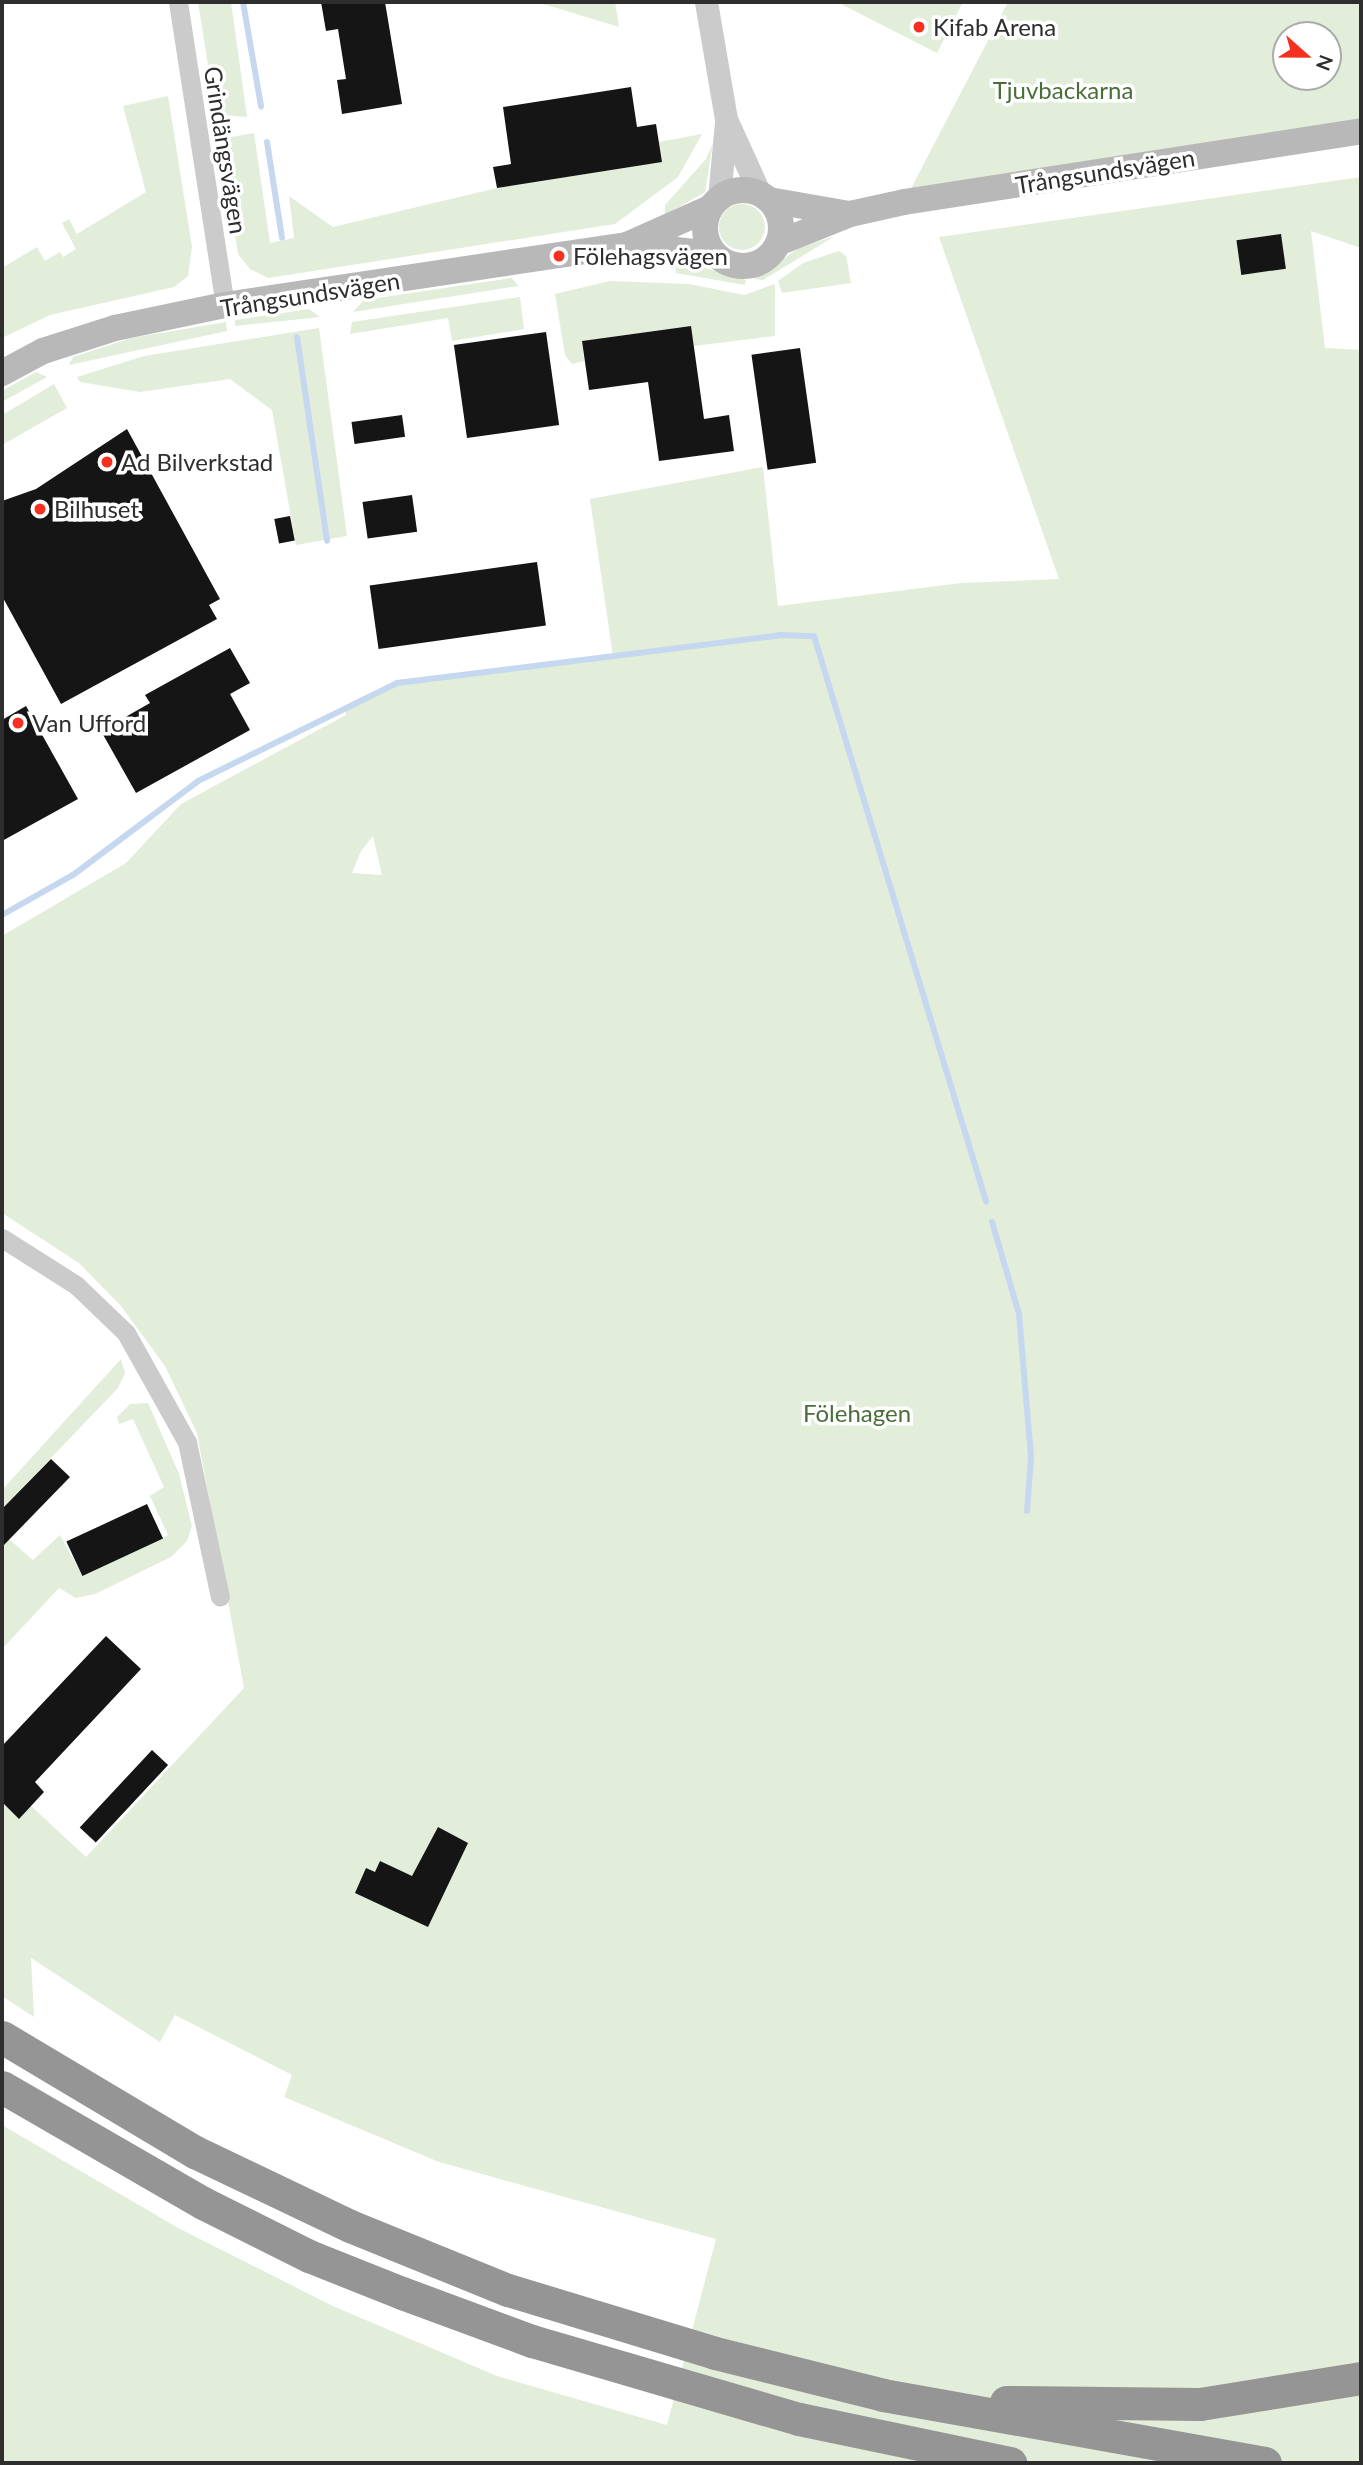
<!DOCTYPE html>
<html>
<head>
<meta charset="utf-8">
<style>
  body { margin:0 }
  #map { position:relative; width:1363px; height:2465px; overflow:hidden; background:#fff; font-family:Lato,sans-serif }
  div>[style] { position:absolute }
  .green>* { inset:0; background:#e2edda }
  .round { border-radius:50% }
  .stream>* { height:6px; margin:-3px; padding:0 3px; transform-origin:3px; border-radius:3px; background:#c5d8ef }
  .building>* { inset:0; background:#151515; transform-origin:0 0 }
  .minor>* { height:19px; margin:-9.5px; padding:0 9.5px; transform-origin:9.5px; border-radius:9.5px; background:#cbcbcb }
  .tertiary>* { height:23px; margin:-11.5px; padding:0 11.5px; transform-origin:11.5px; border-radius:11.5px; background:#cbcbcb }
  .secondary>* { height:26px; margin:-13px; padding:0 13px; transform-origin:13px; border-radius:13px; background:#b8b8b8 }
  .secondary>.ring { margin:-13px; padding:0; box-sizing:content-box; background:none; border:26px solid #b8b8b8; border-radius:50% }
  .motorway>* { height:33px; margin:-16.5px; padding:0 16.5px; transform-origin:16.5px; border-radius:16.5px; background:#959595 }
  .dots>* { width:19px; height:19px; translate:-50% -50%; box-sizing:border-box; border:4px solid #fff; border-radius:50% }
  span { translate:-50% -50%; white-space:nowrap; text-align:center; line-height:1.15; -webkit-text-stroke:7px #fff; paint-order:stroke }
  .poi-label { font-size:24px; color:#2e2e2e }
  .left { translate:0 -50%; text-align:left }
  .park-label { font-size:24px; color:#496e37 }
  .street-label { font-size:24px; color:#2e2e2e }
  .frame { position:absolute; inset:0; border:4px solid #2e2e2e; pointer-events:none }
  .north { position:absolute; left:1272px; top:21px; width:70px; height:70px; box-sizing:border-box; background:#fff; border:2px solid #ababab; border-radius:50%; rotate:111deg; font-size:19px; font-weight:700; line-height:28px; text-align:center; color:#2e2e2e }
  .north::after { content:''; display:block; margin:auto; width:24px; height:32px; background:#f63020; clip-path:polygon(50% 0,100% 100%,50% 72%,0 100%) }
</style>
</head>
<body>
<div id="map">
  <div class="green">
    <div style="clip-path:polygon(198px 2px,231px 2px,247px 117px,216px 115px)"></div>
    <div style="clip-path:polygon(537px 2px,615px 2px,619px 27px)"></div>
    <div style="clip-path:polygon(837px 2px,963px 2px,937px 53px)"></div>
    <div style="clip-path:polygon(evenodd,1008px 2px,1361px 2px,1361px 131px,904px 202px,1008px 2px,1286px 35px,1328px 35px,1328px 77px,1286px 77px,1286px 35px)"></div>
    <div style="clip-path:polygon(168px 96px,192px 247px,188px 276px,174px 287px,50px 315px,2px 338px,2px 268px,37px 247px,45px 261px,60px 252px,63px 257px,76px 249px,62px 223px,69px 219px,77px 234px,146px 192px,123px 106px)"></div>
    <div style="clip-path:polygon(254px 133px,270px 243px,294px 238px,289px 196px,333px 227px,497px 188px,661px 162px,659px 142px,702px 134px,678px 177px,615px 224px,268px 278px,250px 269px,238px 254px,221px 146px,231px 137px)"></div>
    <div style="clip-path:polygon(713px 143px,705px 192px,665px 215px,665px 205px,706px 159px)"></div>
    <div style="clip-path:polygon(evenodd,1361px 177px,1361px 248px,1311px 231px,1325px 348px,1361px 350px,1361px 2463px,2px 2463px,2px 2125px,180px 2229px,333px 2306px,497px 2376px,667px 2425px,716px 2239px,439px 2162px,284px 2097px,292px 2075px,175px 2015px,160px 2042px,31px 1958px,34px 2017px,2px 1996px,2px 1802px,19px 1818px,31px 1806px,86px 1857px,244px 1688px,197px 1433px,165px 1366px,121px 1306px,79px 1263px,2px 1213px,2px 936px,126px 863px,181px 804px,346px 715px,345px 706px,359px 699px,397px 683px,613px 656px,590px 499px,763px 467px,778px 606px,961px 583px,1059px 579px,939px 237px,1361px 177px,373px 836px,382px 875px,352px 873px,361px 851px,373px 836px)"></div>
    <div class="round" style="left:719px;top:204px;width:46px;height:46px"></div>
    <div style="clip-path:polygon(835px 236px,763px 280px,754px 279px,799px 248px)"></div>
    <div style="clip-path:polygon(839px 251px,846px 256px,851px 283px,782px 293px,778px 281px,803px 263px)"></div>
    <div style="clip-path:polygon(675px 259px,746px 280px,745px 285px,676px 273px)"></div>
    <div style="clip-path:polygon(512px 278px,518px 286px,353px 312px,364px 300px)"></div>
    <div style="clip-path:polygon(610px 281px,689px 284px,744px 295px,775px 284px,775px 336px,694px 346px,690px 326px,582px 341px,584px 361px,572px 364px,565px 355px,555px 294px)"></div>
    <div style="clip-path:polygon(520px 297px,524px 329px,452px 341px,448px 318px,350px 334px,352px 322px)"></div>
    <div style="clip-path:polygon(309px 309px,320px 317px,235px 326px,235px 320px)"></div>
    <div style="clip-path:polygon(226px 322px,227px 331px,69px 365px,73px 357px,131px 338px)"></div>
    <div style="clip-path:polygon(319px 328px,347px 536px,296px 545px,272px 410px,230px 379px,140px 392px,80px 382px,77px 377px,144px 356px)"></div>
    <div style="clip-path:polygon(36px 372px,47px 377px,2px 402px,2px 391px)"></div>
    <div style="clip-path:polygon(54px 384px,67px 408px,2px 445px,2px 415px)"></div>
    <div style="clip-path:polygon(121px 1359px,125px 1373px,118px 1388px,2px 1509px,2px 1490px)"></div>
    <div style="clip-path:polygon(148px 1403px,179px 1474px,192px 1526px,187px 1541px,171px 1557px,95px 1594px,76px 1598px,59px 1588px,2px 1649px,2px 1533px,33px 1560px,60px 1535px,82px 1575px,168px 1535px,150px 1496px,164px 1487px,133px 1419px,119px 1424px,117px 1417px,130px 1404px)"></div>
  </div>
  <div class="stream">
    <div style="left:243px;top:2px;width:106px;rotate:80.2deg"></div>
    <div style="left:267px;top:142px;width:97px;rotate:81.1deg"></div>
    <div style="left:297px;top:337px;width:206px;rotate:81.6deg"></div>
    <div style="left:2px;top:915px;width:81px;rotate:-29.4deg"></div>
    <div style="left:73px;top:875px;width:156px;rotate:-36.9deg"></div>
    <div style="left:198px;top:781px;width:222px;rotate:-26.2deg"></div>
    <div style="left:397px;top:683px;width:386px;rotate:-7.1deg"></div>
    <div style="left:780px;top:635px;width:34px;rotate:2deg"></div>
    <div style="left:814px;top:636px;width:591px;rotate:73.07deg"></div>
    <div style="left:992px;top:1222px;width:96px;rotate:73.6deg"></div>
    <div style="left:1019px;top:1314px;width:144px;rotate:85.2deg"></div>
    <div style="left:1031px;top:1458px;width:53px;rotate:94.3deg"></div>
  </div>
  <div class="building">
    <div style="clip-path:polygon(321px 2px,385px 2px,402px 104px,342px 114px,337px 80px,346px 79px,338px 29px,326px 31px)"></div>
    <div style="clip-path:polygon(631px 87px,637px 127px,656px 124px,662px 162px,497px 188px,493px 167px,511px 164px,503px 107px)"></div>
    <div style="left:1281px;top:234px;width:35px;height:45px;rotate:82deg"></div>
    <div style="clip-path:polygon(691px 326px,704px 419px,729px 415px,734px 451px,659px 461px,648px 382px,589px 390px,582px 341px)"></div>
    <div style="left:546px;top:332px;width:94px;height:93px;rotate:82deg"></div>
    <div style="left:800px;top:348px;width:116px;height:49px;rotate:82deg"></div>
    <div style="left:402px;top:415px;width:22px;height:51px;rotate:82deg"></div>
    <div style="clip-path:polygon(127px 429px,220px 599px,209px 605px,217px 619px,61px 704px,2px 596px,2px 501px,36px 489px)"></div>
    <div style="left:412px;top:495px;width:37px;height:50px;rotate:82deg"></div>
    <div style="left:290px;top:516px;width:25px;height:16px;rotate:79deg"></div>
    <div style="left:537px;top:562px;width:64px;height:169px;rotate:82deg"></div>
    <div style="clip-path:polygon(230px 648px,250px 683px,230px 694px,250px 730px,136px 793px,101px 731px,150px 703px,145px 695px)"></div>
    <div style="clip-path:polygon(26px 706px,78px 799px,2px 841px,2px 720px)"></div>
    <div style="clip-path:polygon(51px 1459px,70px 1477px,2px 1547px,2px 1509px)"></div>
    <div style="left:147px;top:1504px;width:38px;height:89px;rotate:65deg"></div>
    <div style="clip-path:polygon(106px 1636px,141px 1669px,35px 1782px,44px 1792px,19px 1819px,2px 1802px,2px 1746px)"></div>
    <div style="left:152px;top:1750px;width:22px;height:106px;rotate:43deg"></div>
    <div style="clip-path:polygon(438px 1827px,468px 1843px,428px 1927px,355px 1893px,366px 1868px,375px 1872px,380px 1861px,412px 1876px)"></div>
  </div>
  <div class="minor">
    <div style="left:178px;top:2px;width:307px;rotate:81.2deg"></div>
    <div style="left:2px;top:1238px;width:88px;rotate:32.4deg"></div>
    <div style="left:76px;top:1285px;width:69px;rotate:43.8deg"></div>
    <div style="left:126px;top:1333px;width:125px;rotate:60.8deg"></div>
    <div style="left:187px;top:1442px;width:158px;rotate:78deg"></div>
  </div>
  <div class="tertiary">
    <div style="left:706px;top:2px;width:119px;rotate:80.3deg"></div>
    <div style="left:726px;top:119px;width:82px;rotate:65.6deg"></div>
    <div style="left:719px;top:198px;width:76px;rotate:-84.7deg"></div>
  </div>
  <div class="secondary">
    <div class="ring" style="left:705px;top:190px;width:50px;height:50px"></div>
    <div style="left:769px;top:200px;width:80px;rotate:10deg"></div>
    <div style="left:778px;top:243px;width:78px;rotate:-21.9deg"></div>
    <div style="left:850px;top:214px;width:55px;rotate:-12.5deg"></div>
    <div style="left:904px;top:202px;width:462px;rotate:-8.8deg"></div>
    <div style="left:629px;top:245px;width:85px;rotate:6deg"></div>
    <div style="left:2px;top:373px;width:47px;rotate:-28.2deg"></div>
    <div style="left:43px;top:351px;width:76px;rotate:-17.7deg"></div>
    <div style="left:115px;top:328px;width:112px;rotate:-11.8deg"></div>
    <div style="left:225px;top:305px;width:406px;rotate:-8.5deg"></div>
    <div style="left:627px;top:245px;width:91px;rotate:-24deg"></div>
  </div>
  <div class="motorway">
    <div style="left:2px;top:2037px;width:225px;rotate:30.8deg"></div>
    <div style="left:195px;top:2152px;width:172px;rotate:25.5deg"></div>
    <div style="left:350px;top:2226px;width:170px;rotate:22.1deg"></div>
    <div style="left:508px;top:2290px;width:216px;rotate:16.9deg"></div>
    <div style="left:715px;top:2353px;width:173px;rotate:14deg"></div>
    <div style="left:883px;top:2395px;width:388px;rotate:10.1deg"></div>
    <div style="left:2px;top:2087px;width:232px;rotate:30deg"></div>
    <div style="left:203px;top:2203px;width:119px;rotate:26.6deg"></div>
    <div style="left:309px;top:2256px;width:100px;rotate:21.7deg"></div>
    <div style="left:402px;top:2293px;width:139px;rotate:20.3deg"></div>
    <div style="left:532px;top:2341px;width:278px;rotate:16.3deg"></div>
    <div style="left:799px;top:2419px;width:216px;rotate:11.8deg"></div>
    <div style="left:1006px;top:2402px;width:194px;rotate:0.6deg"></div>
    <div style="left:1200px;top:2404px;width:163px;rotate:-9.2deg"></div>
  </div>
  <div class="dots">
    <div style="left:919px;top:27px;background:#f63020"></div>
    <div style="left:559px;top:256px;background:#f63020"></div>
    <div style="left:107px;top:462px;background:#f63020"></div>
    <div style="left:40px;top:509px;background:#f63020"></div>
    <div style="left:18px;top:723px;background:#f63020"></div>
  </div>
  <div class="poi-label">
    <span class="left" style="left:933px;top:27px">Kifab Arena</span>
    <span class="left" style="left:573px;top:256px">Fölehagsvägen</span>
    <span class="left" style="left:121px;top:462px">Ad Bilverkstad</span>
    <span class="left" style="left:54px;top:509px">Bilhuset</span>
    <span class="left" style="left:32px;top:723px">Van Ufford</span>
  </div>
  <div class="park-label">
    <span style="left:1063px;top:90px">Tjuvbackarna</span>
    <span style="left:857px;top:1413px">Fölehagen</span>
  </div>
  <div class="street-label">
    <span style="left:226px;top:150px;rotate:81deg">Grindängsvägen</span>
    <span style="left:1105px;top:171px;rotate:-9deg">Trångsundsvägen</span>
    <span style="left:310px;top:294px;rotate:-9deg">Trångsundsvägen</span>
  </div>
  <div class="frame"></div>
  <div class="north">N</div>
</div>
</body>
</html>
